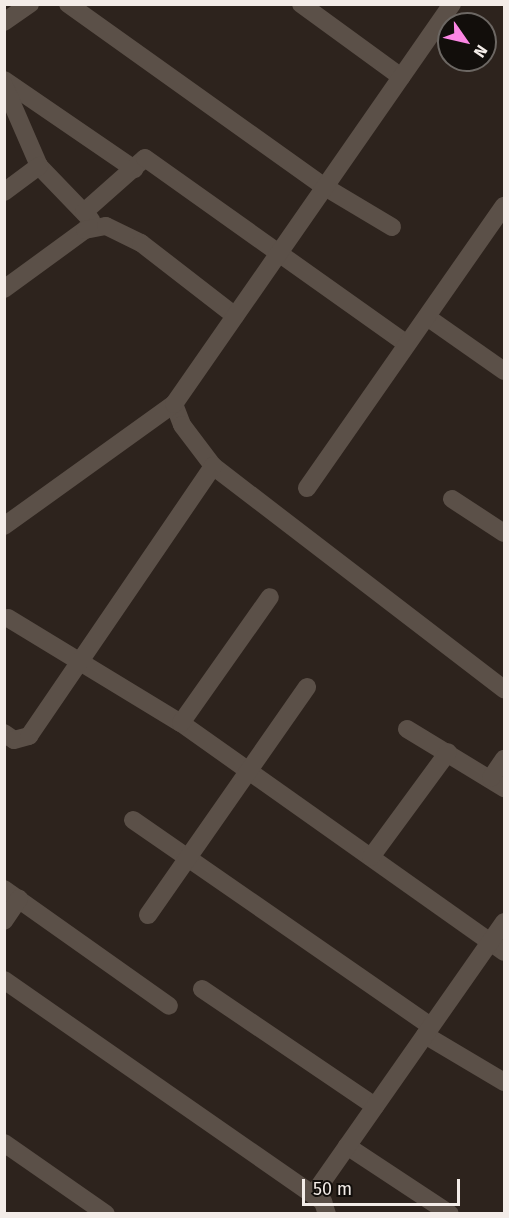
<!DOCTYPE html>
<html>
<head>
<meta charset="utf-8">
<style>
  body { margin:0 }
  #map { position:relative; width:509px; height:1218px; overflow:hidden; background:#2d231d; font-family:"Fira Sans",sans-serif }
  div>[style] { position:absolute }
  .minor>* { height:18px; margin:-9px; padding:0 9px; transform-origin:9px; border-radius:9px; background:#5b5048 }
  span { translate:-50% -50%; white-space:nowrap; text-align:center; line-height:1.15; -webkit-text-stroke:6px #120e0b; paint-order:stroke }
  .frame { position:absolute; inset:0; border:6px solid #f3ece8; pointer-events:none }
  .north { position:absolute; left:437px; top:12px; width:60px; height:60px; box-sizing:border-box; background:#120e0b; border:2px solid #6c6763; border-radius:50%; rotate:124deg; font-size:16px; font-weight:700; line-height:24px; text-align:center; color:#f3ece8 }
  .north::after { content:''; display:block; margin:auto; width:21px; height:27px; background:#fc86e4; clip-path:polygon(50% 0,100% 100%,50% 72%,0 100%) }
  .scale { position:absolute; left:302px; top:1179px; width:158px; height:27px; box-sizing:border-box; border:3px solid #f3ece8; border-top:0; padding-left:8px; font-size:18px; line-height:21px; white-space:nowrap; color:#f3ece8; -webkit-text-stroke:4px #120e0b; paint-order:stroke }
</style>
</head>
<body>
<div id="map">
  <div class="minor">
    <div style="left:68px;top:4px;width:315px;rotate:35.5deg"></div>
    <div style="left:325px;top:187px;width:78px;rotate:30.8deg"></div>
    <div style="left:301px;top:4px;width:124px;rotate:36.1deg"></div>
    <div style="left:4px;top:22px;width:32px;rotate:-35deg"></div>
    <div style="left:4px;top:80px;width:158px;rotate:34.4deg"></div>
    <div style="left:4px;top:85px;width:88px;rotate:66.6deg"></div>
    <div style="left:39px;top:166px;width:75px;rotate:46.1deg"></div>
    <div style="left:4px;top:192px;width:44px;rotate:-36.6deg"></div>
    <div style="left:84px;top:212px;width:81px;rotate:-41.5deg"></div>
    <div style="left:145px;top:158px;width:321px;rotate:35.4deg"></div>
    <div style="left:4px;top:289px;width:100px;rotate:-36.1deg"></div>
    <div style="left:85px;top:230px;width:21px;rotate:-11deg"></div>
    <div style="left:106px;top:226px;width:39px;rotate:26deg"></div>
    <div style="left:141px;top:243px;width:119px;rotate:37.8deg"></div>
    <div style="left:427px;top:317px;width:94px;rotate:35deg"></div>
    <div style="left:174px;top:404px;width:22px;rotate:69deg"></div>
    <div style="left:182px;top:425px;width:51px;rotate:52.9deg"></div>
    <div style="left:213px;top:466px;width:367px;rotate:37.5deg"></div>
    <div style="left:307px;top:488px;width:344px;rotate:-55.1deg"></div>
    <div style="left:452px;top:499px;width:62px;rotate:33.2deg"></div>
    <div style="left:4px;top:526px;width:209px;rotate:-35.7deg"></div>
    <div style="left:174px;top:404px;width:487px;rotate:-55.2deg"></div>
    <div style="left:8px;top:618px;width:202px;rotate:31.3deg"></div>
    <div style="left:181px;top:723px;width:396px;rotate:35.3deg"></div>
    <div style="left:181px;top:723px;width:154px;rotate:-54.8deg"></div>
    <div style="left:407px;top:729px;width:114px;rotate:31.3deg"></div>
    <div style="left:4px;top:733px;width:12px;rotate:35deg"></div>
    <div style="left:14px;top:740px;width:16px;rotate:-15deg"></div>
    <div style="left:29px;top:736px;width:327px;rotate:-55.7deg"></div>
    <div style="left:491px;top:778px;width:23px;rotate:-56deg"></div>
    <div style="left:133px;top:820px;width:362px;rotate:34.7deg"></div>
    <div style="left:371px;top:857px;width:130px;rotate:-53.7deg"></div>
    <div style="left:4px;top:889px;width:202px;rotate:35.3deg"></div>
    <div style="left:148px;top:915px;width:278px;rotate:-55.1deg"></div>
    <div style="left:4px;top:921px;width:27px;rotate:-56deg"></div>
    <div style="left:4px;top:980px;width:389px;rotate:34.8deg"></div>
    <div style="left:323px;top:1202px;width:13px;rotate:72deg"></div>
    <div style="left:202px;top:989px;width:209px;rotate:34.1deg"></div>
    <div style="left:425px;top:1035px;width:92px;rotate:30.7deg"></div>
    <div style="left:4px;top:1143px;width:124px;rotate:34.8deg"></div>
    <div style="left:347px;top:1146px;width:123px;rotate:33.4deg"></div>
    <div style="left:313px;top:1195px;width:333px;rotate:-55deg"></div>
  </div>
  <div class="frame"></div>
  <div class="north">N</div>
  <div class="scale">50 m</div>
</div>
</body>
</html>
